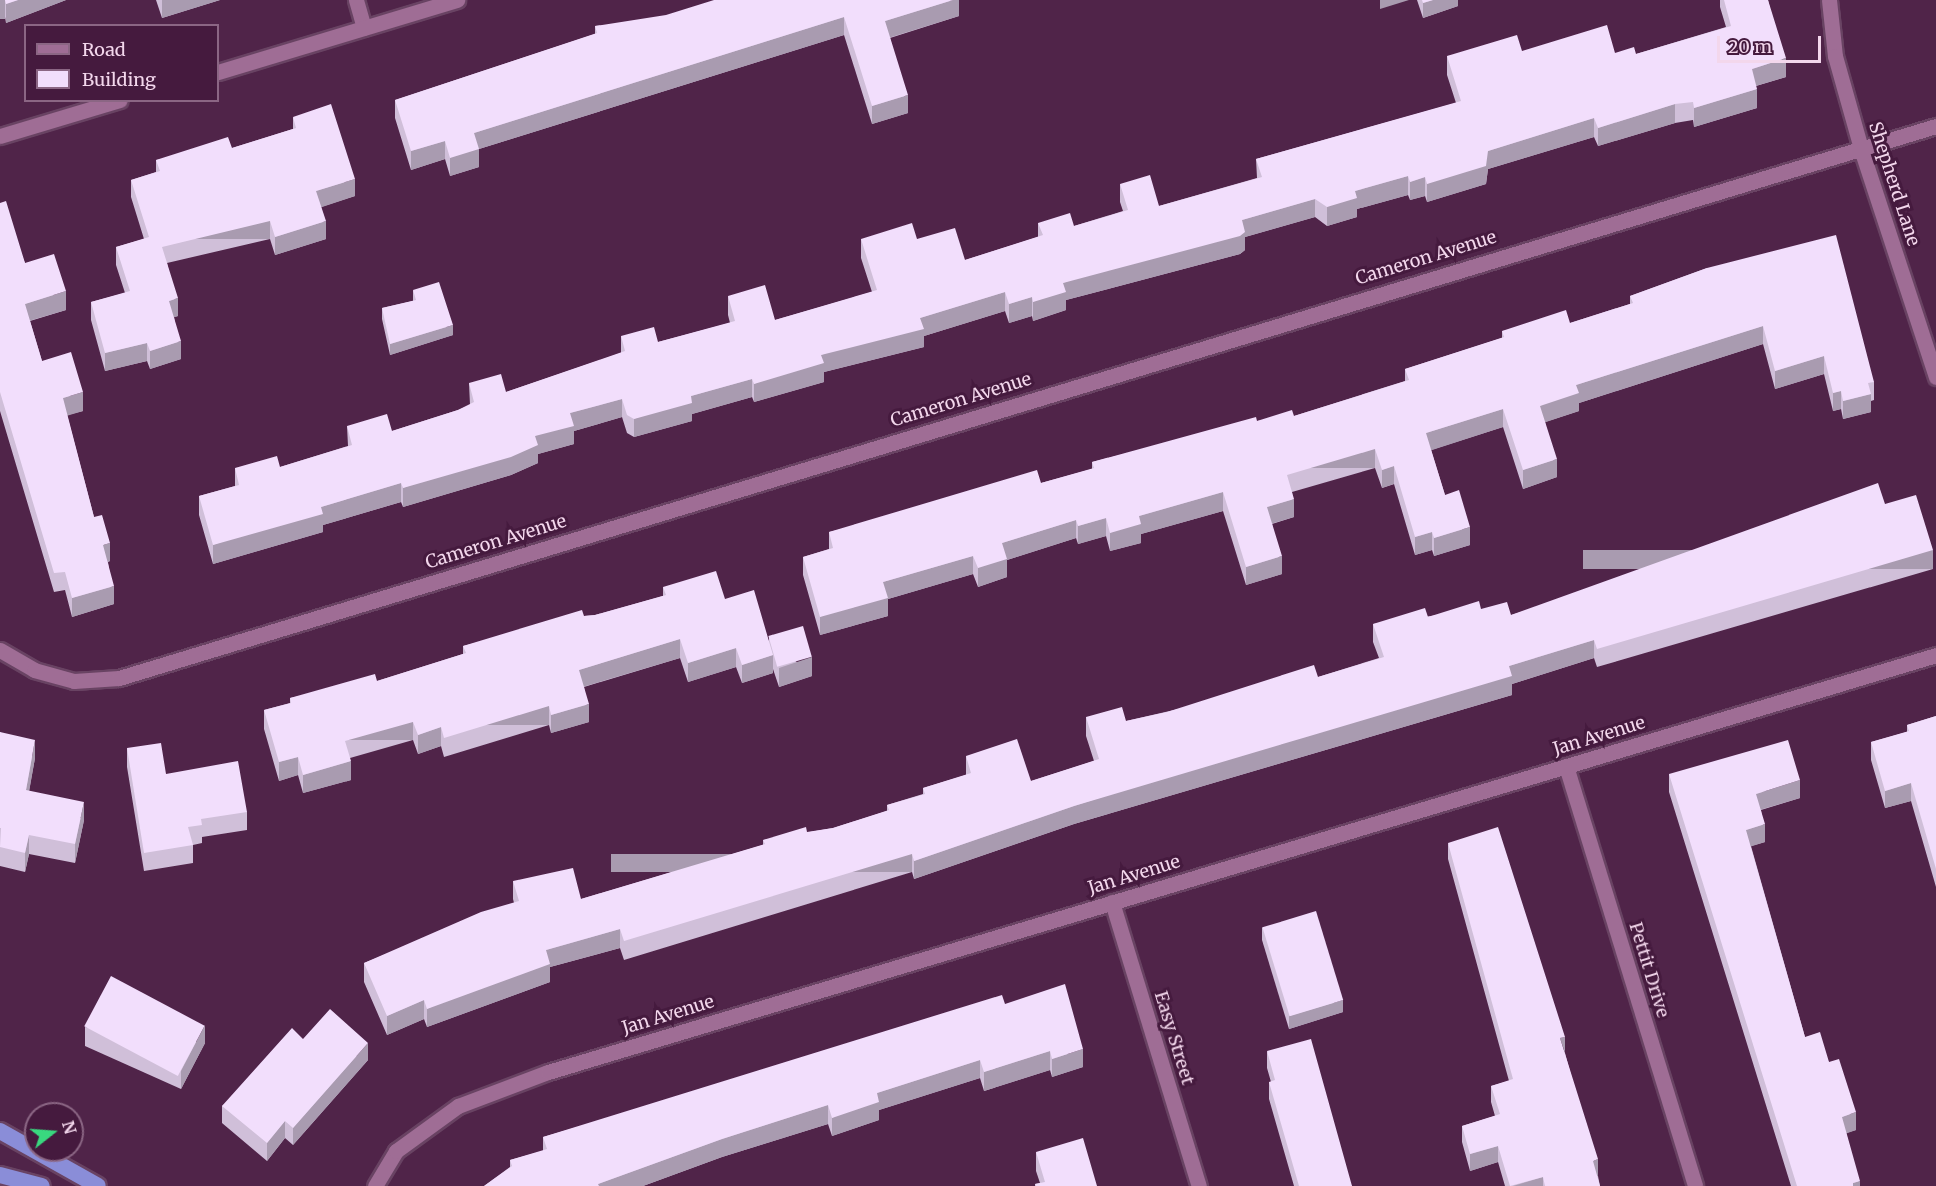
<!DOCTYPE html>
<html>
<head>
<meta charset="utf-8">
<style>
  body { margin:0 }
  #map { position:relative; width:1936px; height:1186px; overflow:hidden; background:#502449; font-family:Merriweather,serif }
  div>[style] { position:absolute }
  .roads { filter:drop-shadow(2px 0 #694363) drop-shadow(-2px 0 #694363) drop-shadow(0 2px #694363) drop-shadow(0 -2px #694363) }
  .minor>* { height:15px; margin:-7.5px; padding:0 7.5px; transform-origin:7.5px; border-radius:7.5px; background:#9f6d95 }
  .trunk>* { height:16px; margin:-8px; padding:0 8px; transform-origin:8px; border-radius:8px; background:#8a8dd8 }
  .wall>* { inset:0; background:#d0bfd9 }
  .shaded-wall>* { inset:0; background:#a99bb0; transform-origin:0 0 }
  .building>* { inset:0; background:#f2defc; transform-origin:0 0 }
  span { translate:-50% -50%; white-space:nowrap; text-align:center; line-height:1.15; -webkit-text-stroke:6px #451a3e; paint-order:stroke }
  .street-label { font-size:18px; color:#f3d7ec }
  .legend { position:absolute; left:24px; top:24px; width:195px; height:78px; box-sizing:border-box; background:#451a3e; border:2px solid #8b6684; margin:0; padding:8px 10px; list-style:none; font-size:18px; color:#f3d7ec }
  .legend li { display:flex; align-items:center; gap:12px; height:30px }
  .legend b { width:30px; border:2px solid #8b6684 }
  .north { position:absolute; left:24px; top:1102px; width:60px; height:60px; box-sizing:border-box; background:#451a3e; border:2px solid #8b6684; border-radius:50%; rotate:73deg; font-size:16px; font-weight:700; line-height:24px; text-align:center; color:#f3d7ec }
  .north::after { content:''; display:block; margin:auto; width:21px; height:27px; background:#39d87f; clip-path:polygon(50% 0,100% 100%,50% 72%,0 100%) }
  .scale { position:absolute; left:1717px; top:36px; width:104px; height:27px; box-sizing:border-box; border:3px solid #f3d7ec; border-top:0; padding-left:8px; font-size:18px; line-height:21px; white-space:nowrap; color:#f3d7ec; -webkit-text-stroke:4px #451a3e; paint-order:stroke }
</style>
</head>
<body>
<div id="map">
  <div class="roads">
    <div class="minor">
      <div style="left:356px;top:0;width:29px;rotate:74deg"></div>
      <div style="left:1829px;top:0;width:56px;rotate:83.9deg"></div>
      <div style="left:1835px;top:56px;width:100px;rotate:74.3deg"></div>
      <div style="left:1862px;top:152px;width:237px;rotate:71.8deg"></div>
      <div style="left:218px;top:72px;width:250px;rotate:-16.8deg"></div>
      <div style="left:0;top:136px;width:125px;rotate:-16.7deg"></div>
      <div style="left:0;top:650px;width:39px;rotate:30deg"></div>
      <div style="left:34px;top:670px;width:41px;rotate:15.4deg"></div>
      <div style="left:74px;top:681px;width:45px;rotate:-3.8deg"></div>
      <div style="left:119px;top:678px;width:1899px;rotate:-16.9deg"></div>
      <div style="left:1566px;top:766px;width:439px;rotate:72.9deg"></div>
      <div style="left:1112px;top:902px;width:297px;rotate:73deg"></div>
      <div style="left:375px;top:1186px;width:41px;rotate:-59deg"></div>
      <div style="left:396px;top:1151px;width:77px;rotate:-36deg"></div>
      <div style="left:458px;top:1106px;width:96px;rotate:-20.7deg"></div>
      <div style="left:548px;top:1072px;width:1449px;rotate:-16.72deg"></div>
    </div>
    <div class="trunk">
      <div style="left:0;top:1131px;width:112px;rotate:29.3deg"></div>
      <div style="left:0;top:1175px;width:43px;rotate:14.7deg"></div>
    </div>
  </div>
  <div class="wall">
    <div style="clip-path:polygon(0 0,66px 0,6px 23px,5px 17px,0 19px)"></div>
    <div style="clip-path:polygon(156px 0,220px 0,162px 18px)"></div>
    <div style="clip-path:polygon(959px 0,959px 16px,890px 38px,908px 113px,872px 124px,844px 35px,479px 149px,479px 167px,450px 176px,445px 159px,411px 170px,395px 118px,395px 100px,595px 34px,595px 26px)"></div>
    <div style="clip-path:polygon(1417px 0,1458px 0,1458px 6px,1423px 18px)"></div>
    <div style="clip-path:polygon(1720px 0,1768px 0,1786px 77px,1756px 86px,1757px 108px,1694px 127px,1693px 120px,1675px 123px,1598px 146px,1594px 137px,1488px 169px,1486px 184px,1427px 202px,1425px 196px,1410px 200px,1408px 195px,1357px 209px,1357px 217px,1327px 226px,1315px 217px,1245px 237px,1245px 250px,1240px 254px,1066px 300px,1066px 310px,1033px 321px,1032px 316px,1009px 323px,1005px 311px,924px 336px,924px 347px,824px 372px,824px 382px,754px 402px,752px 397px,692px 414px,692px 421px,634px 437px,627px 433px,622px 417px,574px 431px,574px 444px,538px 454px,538px 463px,511px 475px,403px 507px,401px 502px,323px 525px,323px 532px,213px 564px,199px 515px,199px 496px,235px 486px,235px 468px,280px 467px,348px 446px,347px 426px,392px 431px,458px 410px,470px 405px,469px 383px,506px 392px,621px 353px,621px 336px,658px 342px,730px 323px,728px 315px,728px 296px,775px 320px,872px 292px,861px 258px,861px 239px,917px 239px,965px 260px,1038px 237px,1038px 223px,1074px 226px,1123px 211px,1120px 202px,1120px 184px,1159px 206px,1257px 178px,1256px 159px,1456px 103px,1447px 75px,1447px 56px,1522px 51px,1636px 54px,1726px 27px,1720px 7px)"></div>
    <div style="clip-path:polygon(293px 117px,355px 196px,321px 207px,326px 239px,275px 255px,270px 239px,167px 263px,178px 316px,174px 317px,181px 359px,150px 369px,147px 361px,105px 371px,91px 320px,91px 302px,125px 293px,116px 265px,116px 247px,144px 239px,131px 197px,131px 180px,156px 172px,156px 160px,232px 148px,293px 129px)"></div>
    <div style="clip-path:polygon(0 203px,25px 263px,66px 310px,30px 321px,42px 361px,83px 411px,67px 415px,94px 517px,110px 561px,108px 562px,114px 604px,72px 617px,65px 590px,54px 592px,0 411px)"></div>
    <div style="clip-path:polygon(1707px 268px,1874px 382px,1874px 400px,1871px 401px,1871px 412px,1843px 419px,1841px 409px,1833px 411px,1824px 374px,1775px 389px,1763px 344px,1579px 403px,1579px 411px,1545px 422px,1557px 477px,1523px 489px,1503px 427px,1431px 450px,1445px 495px,1470px 545px,1434px 556px,1432px 550px,1415px 555px,1394px 484px,1382px 488px,1375px 468px,1292px 492px,1294px 517px,1272px 524px,1282px 574px,1246px 585px,1223px 511px,1141px 534px,1141px 543px,1110px 551px,1106px 536px,1078px 544px,1076px 538px,1007px 560px,1007px 577px,978px 587px,973px 574px,888px 599px,888px 616px,820px 635px,803px 575px,803px 557px,829px 549px,829px 532px,1041px 483px,1092px 469px,1092px 462px,1257px 421px,1294px 416px,1405px 381px,1405px 369px,1502px 338px,1502px 331px,1570px 323px,1630px 304px,1630px 296px)"></div>
    <div style="clip-path:polygon(413px 290px,453px 335px,390px 355px,382px 319px,382px 308px,413px 301px)"></div>
    <div style="clip-path:polygon(1885px 504px,1933px 569px,1597px 667px,1594px 658px,1512px 684px,1512px 695px,1074px 824px,914px 879px,912px 872px,624px 960px,620px 948px,550px 967px,550px 982px,427px 1027px,424px 1019px,387px 1035px,364px 982px,364px 963px,514px 903px,513px 899px,513px 881px,581px 899px,763px 845px,763px 840px,833px 828px,887px 811px,887px 805px,923px 794px,923px 788px,966px 775px,966px 756px,1031px 781px,1094px 761px,1086px 736px,1086px 717px,1126px 721px,1318px 677px,1379px 658px,1373px 642px,1373px 624px,1481px 609px,1511px 615px)"></div>
    <div style="clip-path:polygon(663px 587px,725px 599px,769px 641px,769px 637px,812px 676px,779px 687px,773px 669px,773px 673px,742px 683px,736px 667px,688px 682px,680px 658px,584px 687px,589px 722px,551px 733px,549px 725px,444px 757px,441px 746px,418px 754px,413px 740px,350px 758px,351px 780px,303px 793px,298px 775px,279px 781px,264px 729px,264px 710px,290px 703px,290px 698px,377px 681px,463px 654px,463px 646px,584px 616px,595px 615px,663px 596px)"></div>
    <div style="clip-path:polygon(1936px 716px,1936px 887px,1911px 801px,1885px 808px,1871px 760px,1871px 742px,1907px 732px,1907px 725px)"></div>
    <div style="clip-path:polygon(0 732px,35px 758px,29px 791px,84px 820px,75px 863px,29px 854px,25px 872px,0 866px)"></div>
    <div style="clip-path:polygon(127px 748px,166px 774px,247px 812px,247px 830px,202px 837px,202px 843px,193px 845px,193px 863px,144px 871px,127px 767px)"></div>
    <div style="clip-path:polygon(1669px 774px,1800px 798px,1761px 810px,1765px 842px,1751px 846px,1805px 1037px,1829px 1062px,1856px 1130px,1846px 1133px,1860px 1186px,1791px 1186px,1669px 792px)"></div>
    <div style="clip-path:polygon(1448px 843px,1565px 1053px,1598px 1176px,1600px 1186px,1505px 1186px,1498px 1162px,1470px 1171px,1462px 1142px,1462px 1126px,1495px 1116px,1491px 1102px,1491px 1086px,1509px 1081px,1448px 859px)"></div>
    <div style="clip-path:polygon(1262px 927px,1343px 1012px,1289px 1029px,1262px 940px)"></div>
    <div style="clip-path:polygon(1005px 1004px,1083px 1067px,1052px 1077px,1050px 1070px,984px 1091px,980px 1078px,879px 1110px,879px 1120px,832px 1136px,828px 1124px,722px 1157px,643px 1186px,484px 1186px,510px 1167px,510px 1160px,543px 1151px,543px 1137px)"></div>
    <div style="clip-path:polygon(85px 1027px,205px 1043px,181px 1089px,85px 1046px)"></div>
    <div style="clip-path:polygon(303px 1039px,368px 1060px,293px 1145px,285px 1138px,267px 1161px,222px 1123px,222px 1106px)"></div>
    <div style="clip-path:polygon(1267px 1051px,1352px 1186px,1294px 1186px,1269px 1099px,1269px 1082px,1271px 1082px,1267px 1068px)"></div>
    <div style="clip-path:polygon(1036px 1152px,1097px 1186px,1035px 1186px,1035px 1184px,1040px 1183px,1036px 1171px)"></div>
  </div>
  <div class="shaded-wall">
    <div style="left:0;top:0;width:5px;height:19px"></div>
    <div style="clip-path:polygon(18px 0,66px 0,6px 23px,6px 4px)"></div>
    <div style="clip-path:polygon(162px 0,220px 0,162px 18px)"></div>
    <div style="clip-path:polygon(953px 0,959px 0,959px 16px,885px 39px,885px 21px)"></div>
    <div style="clip-path:polygon(1380px 0,1409px 0,1380px 9px)"></div>
    <div style="clip-path:polygon(1433px 0,1458px 0,1458px 6px,1423px 18px,1423px 3px)"></div>
    <div style="clip-path:polygon(844px 17px,844px 35px,479px 149px,479px 167px,450px 176px,450px 158px,474px 133px)"></div>
    <div style="clip-path:polygon(1786px 58px,1786px 77px,1752px 87px,1752px 69px)"></div>
    <div style="clip-path:polygon(1757px 89px,1757px 108px,1694px 127px,1694px 108px)"></div>
    <div style="clip-path:polygon(908px 95px,908px 113px,872px 124px,872px 106px)"></div>
    <div style="clip-path:polygon(1675px 104px,1675px 123px,1598px 146px,1598px 128px)"></div>
    <div style="clip-path:polygon(1594px 118px,1594px 137px,1488px 169px,1486px 184px,1427px 202px,1427px 184px,1488px 151px)"></div>
    <div style="clip-path:polygon(445px 141px,445px 159px,411px 170px,411px 151px)"></div>
    <div style="clip-path:polygon(1408px 176px,1408px 195px,1357px 209px,1357px 217px,1327px 226px,1327px 207px,1355px 191px)"></div>
    <div style="clip-path:polygon(1425px 177px,1425px 196px,1410px 200px,1410px 182px)"></div>
    <div style="clip-path:polygon(355px 179px,355px 196px,316px 209px,316px 191px)"></div>
    <div style="clip-path:polygon(1315px 199px,1315px 217px,1245px 237px,1245px 250px,1240px 254px,1066px 300px,1066px 310px,1033px 321px,1033px 302px,1063px 283px,1242px 220px)"></div>
    <div style="left:270px;top:221px;width:18px;height:111px;rotate:90deg"></div>
    <div style="clip-path:polygon(326px 221px,326px 239px,275px 255px,275px 237px)"></div>
    <div style="clip-path:polygon(66px 291px,66px 310px,25px 322px,25px 304px)"></div>
    <div style="clip-path:polygon(1005px 292px,1005px 311px,924px 336px,924px 347px,824px 372px,824px 382px,754px 402px,754px 384px,821px 355px,920px 318px)"></div>
    <div style="clip-path:polygon(1032px 297px,1032px 316px,1009px 323px,1009px 304px)"></div>
    <div style="clip-path:polygon(178px 298px,178px 316px,169px 319px,169px 301px)"></div>
    <div style="clip-path:polygon(453px 325px,453px 335px,390px 355px,390px 344px)"></div>
    <div style="clip-path:polygon(1763px 326px,1763px 344px,1579px 403px,1579px 411px,1540px 424px,1540px 406px,1576px 385px)"></div>
    <div style="clip-path:polygon(181px 341px,181px 359px,150px 369px,150px 351px)"></div>
    <div style="clip-path:polygon(147px 343px,147px 361px,105px 371px,105px 353px)"></div>
    <div style="clip-path:polygon(1824px 356px,1824px 374px,1775px 389px,1775px 371px)"></div>
    <div style="clip-path:polygon(752px 379px,752px 397px,692px 414px,692px 421px,634px 437px,634px 419px,691px 396px)"></div>
    <div style="clip-path:polygon(1841px 391px,1841px 409px,1833px 411px,1833px 393px)"></div>
    <div style="clip-path:polygon(83px 392px,83px 411px,63px 417px,63px 398px)"></div>
    <div style="clip-path:polygon(1871px 394px,1871px 412px,1843px 419px,1843px 401px)"></div>
    <div style="clip-path:polygon(622px 399px,622px 417px,574px 431px,574px 444px,538px 454px,538px 463px,511px 475px,403px 507px,403px 488px,535px 436px,570px 413px)"></div>
    <div style="clip-path:polygon(1503px 409px,1503px 427px,1426px 452px,1426px 433px)"></div>
    <div style="left:1375px;top:449px;width:19px;height:92px;rotate:90deg"></div>
    <div style="clip-path:polygon(1557px 459px,1557px 477px,1523px 489px,1523px 470px)"></div>
    <div style="clip-path:polygon(1394px 466px,1394px 484px,1382px 488px,1382px 470px)"></div>
    <div style="clip-path:polygon(401px 483px,401px 502px,323px 525px,323px 532px,213px 564px,213px 545px,321px 507px)"></div>
    <div style="clip-path:polygon(1223px 492px,1223px 511px,1141px 534px,1141px 543px,1110px 551px,1110px 533px,1139px 516px)"></div>
    <div style="clip-path:polygon(1294px 499px,1294px 517px,1267px 525px,1267px 507px)"></div>
    <div style="clip-path:polygon(1106px 518px,1106px 536px,1078px 544px,1078px 526px)"></div>
    <div style="clip-path:polygon(1076px 520px,1076px 538px,1007px 560px,1007px 577px,978px 587px,978px 568px,1002px 543px)"></div>
    <div style="clip-path:polygon(1470px 527px,1470px 545px,1434px 556px,1434px 538px)"></div>
    <div style="clip-path:polygon(1432px 532px,1432px 550px,1415px 555px,1415px 537px)"></div>
    <div style="clip-path:polygon(110px 543px,110px 561px,103px 563px,103px 545px)"></div>
    <div style="left:1933px;top:550px;width:19px;height:350px;rotate:90deg"></div>
    <div style="clip-path:polygon(973px 556px,973px 574px,888px 599px,888px 616px,820px 635px,820px 617px,883px 582px)"></div>
    <div style="clip-path:polygon(1282px 556px,1282px 574px,1246px 585px,1246px 567px)"></div>
    <div style="clip-path:polygon(114px 586px,114px 604px,72px 617px,72px 598px)"></div>
    <div style="clip-path:polygon(680px 639px,680px 658px,579px 688px,579px 670px)"></div>
    <div style="clip-path:polygon(1594px 640px,1594px 658px,1512px 684px,1512px 695px,1074px 824px,914px 879px,914px 861px,1074px 806px,1509px 666px)"></div>
    <div style="clip-path:polygon(736px 648px,736px 667px,688px 682px,688px 663px)"></div>
    <div style="clip-path:polygon(773px 655px,773px 673px,742px 683px,742px 665px)"></div>
    <div style="clip-path:polygon(812px 657px,812px 676px,779px 687px,779px 668px)"></div>
    <div style="clip-path:polygon(589px 704px,589px 722px,551px 733px,551px 715px)"></div>
    <div style="left:549px;top:706px;width:19px;height:110px;rotate:90deg"></div>
    <div style="left:413px;top:722px;width:18px;height:71px;rotate:90deg"></div>
    <div style="clip-path:polygon(441px 727px,441px 746px,418px 754px,418px 735px)"></div>
    <div style="clip-path:polygon(35px 740px,35px 758px,26px 809px,26px 790px)"></div>
    <div style="clip-path:polygon(298px 757px,298px 775px,279px 781px,279px 762px)"></div>
    <div style="clip-path:polygon(351px 761px,351px 780px,303px 793px,303px 775px)"></div>
    <div style="clip-path:polygon(1800px 780px,1800px 798px,1756px 811px,1756px 794px)"></div>
    <div style="clip-path:polygon(1911px 783px,1911px 801px,1885px 808px,1885px 791px)"></div>
    <div style="clip-path:polygon(84px 802px,84px 820px,75px 863px,75px 844px)"></div>
    <div style="clip-path:polygon(1765px 824px,1765px 842px,1746px 848px,1746px 830px)"></div>
    <div style="clip-path:polygon(29px 835px,29px 854px,25px 872px,25px 853px)"></div>
    <div style="left:912px;top:854px;width:18px;height:301px;rotate:90deg"></div>
    <div style="clip-path:polygon(620px 929px,620px 948px,550px 967px,550px 982px,427px 1027px,427px 1009px,546px 950px)"></div>
    <div style="clip-path:polygon(424px 1000px,424px 1019px,387px 1035px,387px 1016px)"></div>
    <div style="clip-path:polygon(1343px 1000px,1343px 1012px,1289px 1029px,1289px 1016px)"></div>
    <div style="clip-path:polygon(205px 1025px,205px 1043px,181px 1089px,181px 1071px)"></div>
    <div style="clip-path:polygon(1565px 1037px,1565px 1053px,1560px 1038px)"></div>
    <div style="clip-path:polygon(368px 1043px,368px 1060px,293px 1145px,293px 1128px)"></div>
    <div style="clip-path:polygon(1083px 1049px,1083px 1067px,1052px 1077px,1052px 1059px)"></div>
    <div style="clip-path:polygon(1050px 1051px,1050px 1070px,984px 1091px,984px 1072px)"></div>
    <div style="clip-path:polygon(980px 1060px,980px 1078px,879px 1110px,879px 1120px,832px 1136px,832px 1118px,877px 1093px)"></div>
    <div style="clip-path:polygon(828px 1105px,828px 1124px,722px 1157px,643px 1186px,598px 1186px,598px 1184px,722px 1139px)"></div>
    <div style="clip-path:polygon(1856px 1112px,1856px 1130px,1842px 1135px,1842px 1117px)"></div>
    <div style="clip-path:polygon(285px 1121px,285px 1138px,267px 1161px,267px 1143px)"></div>
    <div style="clip-path:polygon(1498px 1146px,1498px 1162px,1470px 1171px,1470px 1154px)"></div>
    <div style="clip-path:polygon(1598px 1159px,1598px 1176px,1593px 1177px,1593px 1161px)"></div>
    <div style="clip-path:polygon(1543px 1177px,1543px 1186px,1513px 1186px)"></div>
    <div style="clip-path:polygon(1860px 1181px,1860px 1186px,1853px 1186px,1853px 1183px)"></div>
  </div>
  <div class="building">
    <div style="clip-path:polygon(5px 0,18px 0,6px 4px)"></div>
    <div style="clip-path:polygon(714px 0,953px 0,885px 21px,908px 95px,872px 106px,844px 17px,474px 133px,479px 149px,450px 158px,445px 141px,411px 151px,395px 100px,597px 33px,595px 26px,666px 15px)"></div>
    <div style="clip-path:polygon(1422px 0,1433px 0,1423px 3px)"></div>
    <div style="clip-path:polygon(1724px 0,1768px 0,1786px 58px,1752px 69px,1757px 89px,1694px 108px,1693px 102px,1675px 104px,1598px 128px,1594px 118px,1488px 151px,1486px 166px,1427px 184px,1425px 177px,1410px 182px,1408px 176px,1355px 191px,1357px 198px,1327px 207px,1315px 199px,1242px 220px,1245px 232px,1240px 236px,1063px 283px,1066px 292px,1033px 302px,1032px 297px,1009px 304px,1005px 292px,920px 318px,924px 329px,821px 355px,824px 363px,754px 384px,752px 379px,691px 396px,692px 403px,634px 419px,627px 415px,622px 399px,570px 413px,574px 426px,535px 436px,538px 445px,511px 457px,403px 488px,401px 483px,321px 507px,323px 514px,213px 545px,199px 496px,239px 485px,235px 468px,277px 456px,280px 467px,352px 445px,347px 426px,387px 414px,392px 431px,458px 410px,474px 402px,469px 383px,501px 374px,506px 392px,625px 351px,621px 336px,654px 327px,658px 342px,735px 321px,728px 296px,765px 285px,775px 320px,877px 290px,861px 239px,912px 223px,917px 239px,955px 228px,965px 260px,1043px 235px,1038px 223px,1070px 213px,1074px 226px,1128px 210px,1120px 184px,1150px 175px,1159px 206px,1262px 177px,1256px 159px,1461px 101px,1447px 56px,1517px 35px,1522px 51px,1607px 25px,1615px 53px,1634px 47px,1636px 54px,1731px 26px)"></div>
    <div style="clip-path:polygon(331px 104px,355px 179px,316px 191px,326px 221px,275px 237px,270px 221px,162px 247px,178px 298px,169px 301px,181px 341px,150px 351px,147px 343px,105px 353px,91px 302px,130px 291px,116px 247px,149px 237px,131px 180px,160px 171px,156px 160px,228px 137px,232px 148px,296px 128px,293px 117px)"></div>
    <div style="clip-path:polygon(6px 201px,25px 263px,54px 254px,66px 291px,25px 304px,42px 361px,71px 352px,83px 392px,63px 398px,94px 517px,102px 515px,110px 543px,103px 545px,114px 586px,72px 598px,65px 572px,54px 573px,0 392px,0 203px)"></div>
    <div style="clip-path:polygon(1836px 235px,1874px 382px,1868px 383px,1871px 394px,1843px 401px,1841px 391px,1833px 393px,1824px 356px,1775px 371px,1763px 326px,1576px 385px,1579px 393px,1540px 406px,1557px 459px,1523px 470px,1503px 409px,1426px 433px,1445px 495px,1459px 490px,1470px 527px,1434px 538px,1432px 532px,1415px 537px,1394px 466px,1382px 470px,1375px 449px,1287px 475px,1294px 499px,1267px 507px,1282px 556px,1246px 567px,1223px 492px,1139px 516px,1141px 524px,1110px 533px,1106px 518px,1078px 526px,1076px 520px,1002px 543px,1007px 559px,978px 568px,973px 556px,883px 582px,888px 598px,820px 617px,803px 557px,833px 548px,829px 532px,1037px 470px,1041px 483px,1094px 468px,1092px 462px,1256px 417px,1257px 421px,1292px 410px,1294px 416px,1409px 380px,1405px 369px,1504px 337px,1502px 331px,1566px 310px,1570px 323px,1633px 303px,1630px 296px,1707px 268px)"></div>
    <div style="clip-path:polygon(439px 282px,453px 325px,390px 344px,382px 308px,416px 300px,413px 290px)"></div>
    <div style="clip-path:polygon(1878px 483px,1885px 504px,1916px 495px,1933px 550px,1597px 649px,1594px 640px,1509px 666px,1512px 676px,1074px 806px,914px 861px,912px 854px,624px 941px,620px 929px,546px 950px,550px 964px,427px 1009px,424px 1000px,387px 1016px,364px 963px,481px 912px,519px 901px,513px 881px,573px 868px,581px 899px,765px 844px,763px 840px,806px 827px,807px 832px,833px 828px,889px 810px,887px 805px,925px 794px,923px 788px,971px 773px,966px 756px,1017px 739px,1031px 781px,1099px 759px,1086px 717px,1122px 707px,1126px 721px,1167px 712px,1314px 665px,1318px 677px,1384px 657px,1373px 624px,1425px 608px,1428px 617px,1479px 601px,1481px 609px,1507px 602px,1511px 615px)"></div>
    <div style="clip-path:polygon(716px 571px,725px 599px,754px 590px,773px 655px,742px 665px,736px 648px,688px 663px,680px 639px,579px 670px,589px 704px,551px 715px,549px 706px,444px 738px,441px 727px,418px 735px,413px 722px,345px 741px,351px 761px,303px 775px,298px 757px,279px 762px,264px 710px,291px 703px,290px 698px,375px 674px,377px 681px,466px 653px,463px 646px,582px 610px,584px 616px,595px 615px,666px 595px,663px 587px)"></div>
    <div style="left:803px;top:626px;width:32px;height:36px;rotate:74deg"></div>
    <div style="clip-path:polygon(1936px 716px,1936px 869px,1911px 783px,1885px 791px,1871px 742px,1909px 731px,1907px 725px)"></div>
    <div style="clip-path:polygon(0 732px,35px 740px,26px 790px,84px 802px,75px 844px,29px 835px,25px 853px,0 847px,1px 828px,0 828px)"></div>
    <div style="clip-path:polygon(1788px 740px,1800px 780px,1756px 794px,1765px 824px,1746px 830px,1805px 1037px,1820px 1032px,1829px 1062px,1839px 1059px,1856px 1112px,1842px 1117px,1860px 1181px,1853px 1183px,1853px 1186px,1797px 1186px,1669px 774px)"></div>
    <div style="clip-path:polygon(161px 743px,166px 774px,238px 761px,247px 812px,201px 819px,202px 825px,188px 827px,193px 845px,144px 853px,127px 748px)"></div>
    <div style="clip-path:polygon(1498px 827px,1565px 1037px,1560px 1038px,1598px 1159px,1593px 1161px,1600px 1186px,1545px 1186px,1543px 1177px,1510px 1186px,1498px 1146px,1470px 1154px,1462px 1126px,1500px 1114px,1491px 1086px,1513px 1079px,1448px 843px)"></div>
    <div style="left:1316px;top:911px;width:93px;height:56px;rotate:73deg"></div>
    <div style="left:111px;top:976px;width:106px;height:57px;rotate:28deg"></div>
    <div style="clip-path:polygon(1065px 984px,1083px 1049px,1052px 1059px,1050px 1051px,984px 1072px,980px 1060px,877px 1093px,879px 1102px,832px 1118px,828px 1105px,722px 1139px,598px 1184px,599px 1186px,484px 1186px,512px 1166px,510px 1160px,547px 1149px,543px 1137px,1002px 995px,1005px 1004px)"></div>
    <div style="clip-path:polygon(330px 1009px,368px 1043px,293px 1128px,285px 1121px,267px 1143px,222px 1106px,292px 1028px,303px 1039px)"></div>
    <div style="clip-path:polygon(1311px 1039px,1352px 1186px,1299px 1186px,1269px 1082px,1275px 1080px,1267px 1051px)"></div>
    <div style="clip-path:polygon(1083px 1138px,1097px 1186px,1036px 1186px,1035px 1184px,1045px 1182px,1036px 1152px)"></div>
  </div>
  <div class="street-label">
    <span style="left:1894px;top:184px;rotate:72deg">Shepherd Lane</span>
    <span style="left:1426px;top:258px;rotate:-17deg">Cameron Avenue</span>
    <span style="left:961px;top:400px;rotate:-17deg">Cameron Avenue</span>
    <span style="left:496px;top:542px;rotate:-17deg">Cameron Avenue</span>
    <span style="left:1599px;top:736px;rotate:-17deg">Jan Avenue</span>
    <span style="left:1134px;top:875px;rotate:-17deg">Jan Avenue</span>
    <span style="left:1649px;top:970px;rotate:73deg">Pettit Drive</span>
    <span style="left:668px;top:1015px;rotate:-17deg">Jan Avenue</span>
    <span style="left:1174px;top:1038px;rotate:73deg">Easy Street</span>
  </div>
  <ul class="legend">
  <li><b style="height:8px;background:#9f6d95"></b>Road</li>
  <li><b style="height:16px;background:#f2defc"></b>Building</li>
  </ul>
  <div class="north">N</div>
  <div class="scale">20 m</div>
</div>
</body>
</html>
